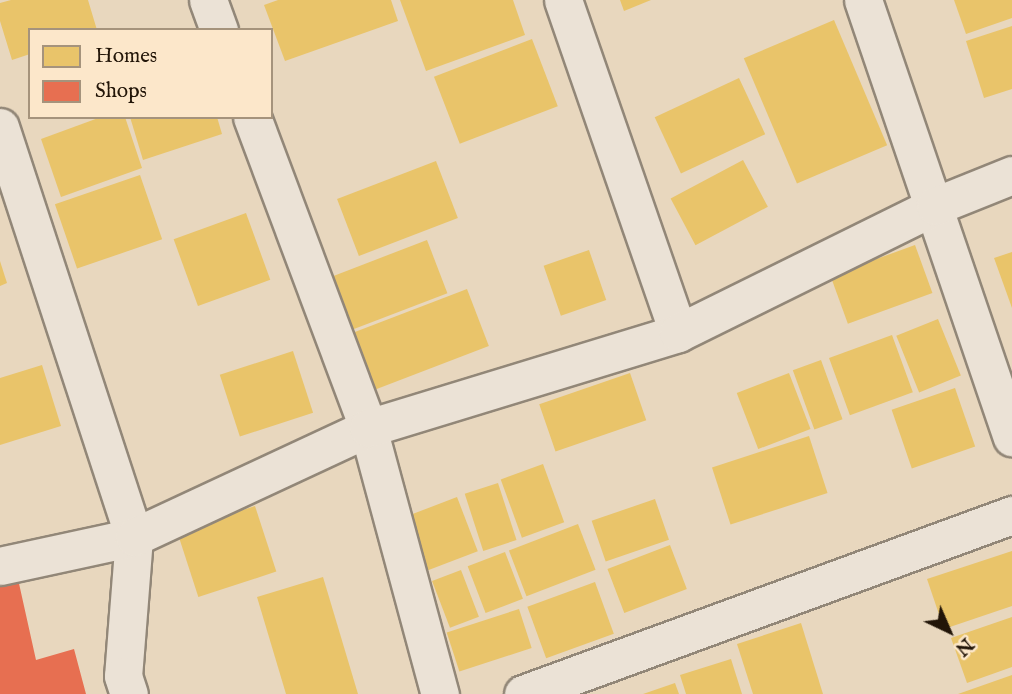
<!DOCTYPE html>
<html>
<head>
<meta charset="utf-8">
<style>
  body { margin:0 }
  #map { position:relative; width:1012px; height:694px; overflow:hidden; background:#e8d7be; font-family:"IM FELL English",serif }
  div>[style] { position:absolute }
  .homes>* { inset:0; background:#e9c46a; transform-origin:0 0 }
  .shops>* { inset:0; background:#e76f51 }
  .roads { filter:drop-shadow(2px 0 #928778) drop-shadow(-2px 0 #928778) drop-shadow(0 2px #928778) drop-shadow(0 -2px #928778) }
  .street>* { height:37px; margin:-18.5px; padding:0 18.5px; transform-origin:18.5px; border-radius:18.5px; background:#ebe2d6 }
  span { translate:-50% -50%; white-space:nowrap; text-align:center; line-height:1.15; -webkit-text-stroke:7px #fce7ca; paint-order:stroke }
  .legend { position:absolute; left:28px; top:28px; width:245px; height:91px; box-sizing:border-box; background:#fce7ca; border:2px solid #a5937c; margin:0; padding:9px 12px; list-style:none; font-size:21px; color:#221508 }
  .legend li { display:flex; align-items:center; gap:14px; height:35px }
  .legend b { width:35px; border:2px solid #a5937c }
  .north { position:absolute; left:914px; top:596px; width:70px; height:70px; -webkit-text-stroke:5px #fce7ca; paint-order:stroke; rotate:136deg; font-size:19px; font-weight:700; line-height:28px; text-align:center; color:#221508 }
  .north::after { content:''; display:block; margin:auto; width:24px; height:32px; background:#221508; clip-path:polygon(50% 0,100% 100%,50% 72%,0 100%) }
</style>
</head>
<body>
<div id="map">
  <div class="homes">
    <div style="clip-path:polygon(11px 0,88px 0,97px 30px,30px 30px,30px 54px,12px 60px,0 21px,0 3px)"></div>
    <div style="clip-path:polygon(278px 0,391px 0,398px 21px,285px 61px,264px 5px)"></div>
    <div style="clip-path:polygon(400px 0,513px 0,525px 35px,426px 71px)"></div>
    <div style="clip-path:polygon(620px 0,651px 0,624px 11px)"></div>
    <div style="clip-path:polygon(954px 0,1012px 0,1012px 18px,966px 34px)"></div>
    <div style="left:834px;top:20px;width:136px;height:98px;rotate:67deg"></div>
    <div style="clip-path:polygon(1012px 26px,1012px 89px,984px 98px,966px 41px)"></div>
    <div style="left:532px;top:39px;width:72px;height:105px;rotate:69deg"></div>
    <div style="left:739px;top:78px;width:62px;height:93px;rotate:65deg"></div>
    <div style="clip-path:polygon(101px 117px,125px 117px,142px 168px,61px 197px,41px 139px)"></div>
    <div style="clip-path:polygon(130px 117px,217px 117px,222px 134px,143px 160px)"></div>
    <div style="left:743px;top:160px;width:53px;height:82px;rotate:62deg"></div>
    <div style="left:436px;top:161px;width:61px;height:106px;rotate:69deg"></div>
    <div style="left:140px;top:175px;width:68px;height:90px;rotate:71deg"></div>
    <div style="left:246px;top:213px;width:71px;height:77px;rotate:70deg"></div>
    <div style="left:427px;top:240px;width:57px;height:105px;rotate:69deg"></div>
    <div style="left:915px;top:245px;width:51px;height:90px;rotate:70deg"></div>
    <div style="left:589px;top:250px;width:53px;height:48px;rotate:71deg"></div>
    <div style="clip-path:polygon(1012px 252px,1012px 308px,994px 258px)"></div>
    <div style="clip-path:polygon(0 261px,7px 283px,0 286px)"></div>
    <div style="left:467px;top:289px;width:61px;height:125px;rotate:69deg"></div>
    <div style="left:938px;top:319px;width:61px;height:45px;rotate:68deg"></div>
    <div style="left:892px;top:335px;width:61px;height:67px;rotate:70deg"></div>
    <div style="left:293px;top:351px;width:65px;height:77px;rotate:72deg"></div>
    <div style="left:821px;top:360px;width:63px;height:30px;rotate:70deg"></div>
    <div style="clip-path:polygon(42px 365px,61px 426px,0 445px,0 378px)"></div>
    <div style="left:630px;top:373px;width:50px;height:96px;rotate:71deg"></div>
    <div style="left:789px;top:373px;width:60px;height:56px;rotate:69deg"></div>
    <div style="left:955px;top:388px;width:62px;height:67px;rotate:71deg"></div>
    <div style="left:809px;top:436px;width:60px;height:102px;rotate:72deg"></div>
    <div style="left:543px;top:464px;width:62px;height:45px;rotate:70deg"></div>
    <div style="left:498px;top:483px;width:60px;height:35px;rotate:72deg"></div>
    <div style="left:457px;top:497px;width:58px;height:61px;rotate:69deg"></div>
    <div style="left:655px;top:499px;width:43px;height:67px;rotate:71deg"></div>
    <div style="left:255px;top:506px;width:69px;height:82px;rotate:72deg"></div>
    <div style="left:578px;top:524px;width:49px;height:74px;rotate:69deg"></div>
    <div style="left:670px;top:545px;width:47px;height:67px;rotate:69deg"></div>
    <div style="clip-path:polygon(1012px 551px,1012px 606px,944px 629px,927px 579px)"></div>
    <div style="left:505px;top:552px;width:50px;height:40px;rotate:69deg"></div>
    <div style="left:461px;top:570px;width:50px;height:31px;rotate:69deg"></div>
    <div style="clip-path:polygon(323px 577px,358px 694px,286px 694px,257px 597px)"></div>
    <div style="left:595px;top:582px;width:55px;height:72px;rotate:70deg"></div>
    <div style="left:519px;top:609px;width:41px;height:76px;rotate:72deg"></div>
    <div style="clip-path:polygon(1012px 617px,1012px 667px,967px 683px,951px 638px)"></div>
    <div style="clip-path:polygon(801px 623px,823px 694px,753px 694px,737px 644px)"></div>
    <div style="clip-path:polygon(731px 659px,742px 694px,686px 694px,680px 675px)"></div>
    <div style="clip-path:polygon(1012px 675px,1012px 694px,958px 694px)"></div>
    <div style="clip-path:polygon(675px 683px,679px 694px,643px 694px)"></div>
  </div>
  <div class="shops">
    <div style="clip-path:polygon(18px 579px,36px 660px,74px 649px,86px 694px,0 694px,0 584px)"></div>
  </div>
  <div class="roads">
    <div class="street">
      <div style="left:208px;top:0;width:32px;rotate:70deg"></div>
      <div style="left:563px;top:0;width:352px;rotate:70.9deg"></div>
      <div style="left:863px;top:0;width:462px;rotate:71.2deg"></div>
      <div style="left:252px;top:117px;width:332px;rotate:69.5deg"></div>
      <div style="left:368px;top:428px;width:276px;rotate:74.9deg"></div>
      <div style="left:0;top:127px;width:431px;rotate:71.9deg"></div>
      <div style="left:134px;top:537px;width:139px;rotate:94.5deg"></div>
      <div style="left:123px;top:676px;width:19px;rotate:72deg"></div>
      <div style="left:0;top:566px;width:137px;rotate:-12.2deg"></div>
      <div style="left:134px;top:537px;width:258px;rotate:-25deg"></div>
      <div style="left:368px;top:428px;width:324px;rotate:-17deg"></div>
      <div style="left:678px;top:333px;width:287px;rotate:-26.3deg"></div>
      <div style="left:935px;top:206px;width:83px;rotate:-21.9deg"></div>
      <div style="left:523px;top:694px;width:521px;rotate:-20.11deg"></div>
    </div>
  </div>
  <ul class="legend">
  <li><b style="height:19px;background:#e9c46a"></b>Homes</li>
  <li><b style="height:19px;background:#e76f51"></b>Shops</li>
  </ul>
  <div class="north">N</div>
</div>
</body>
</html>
